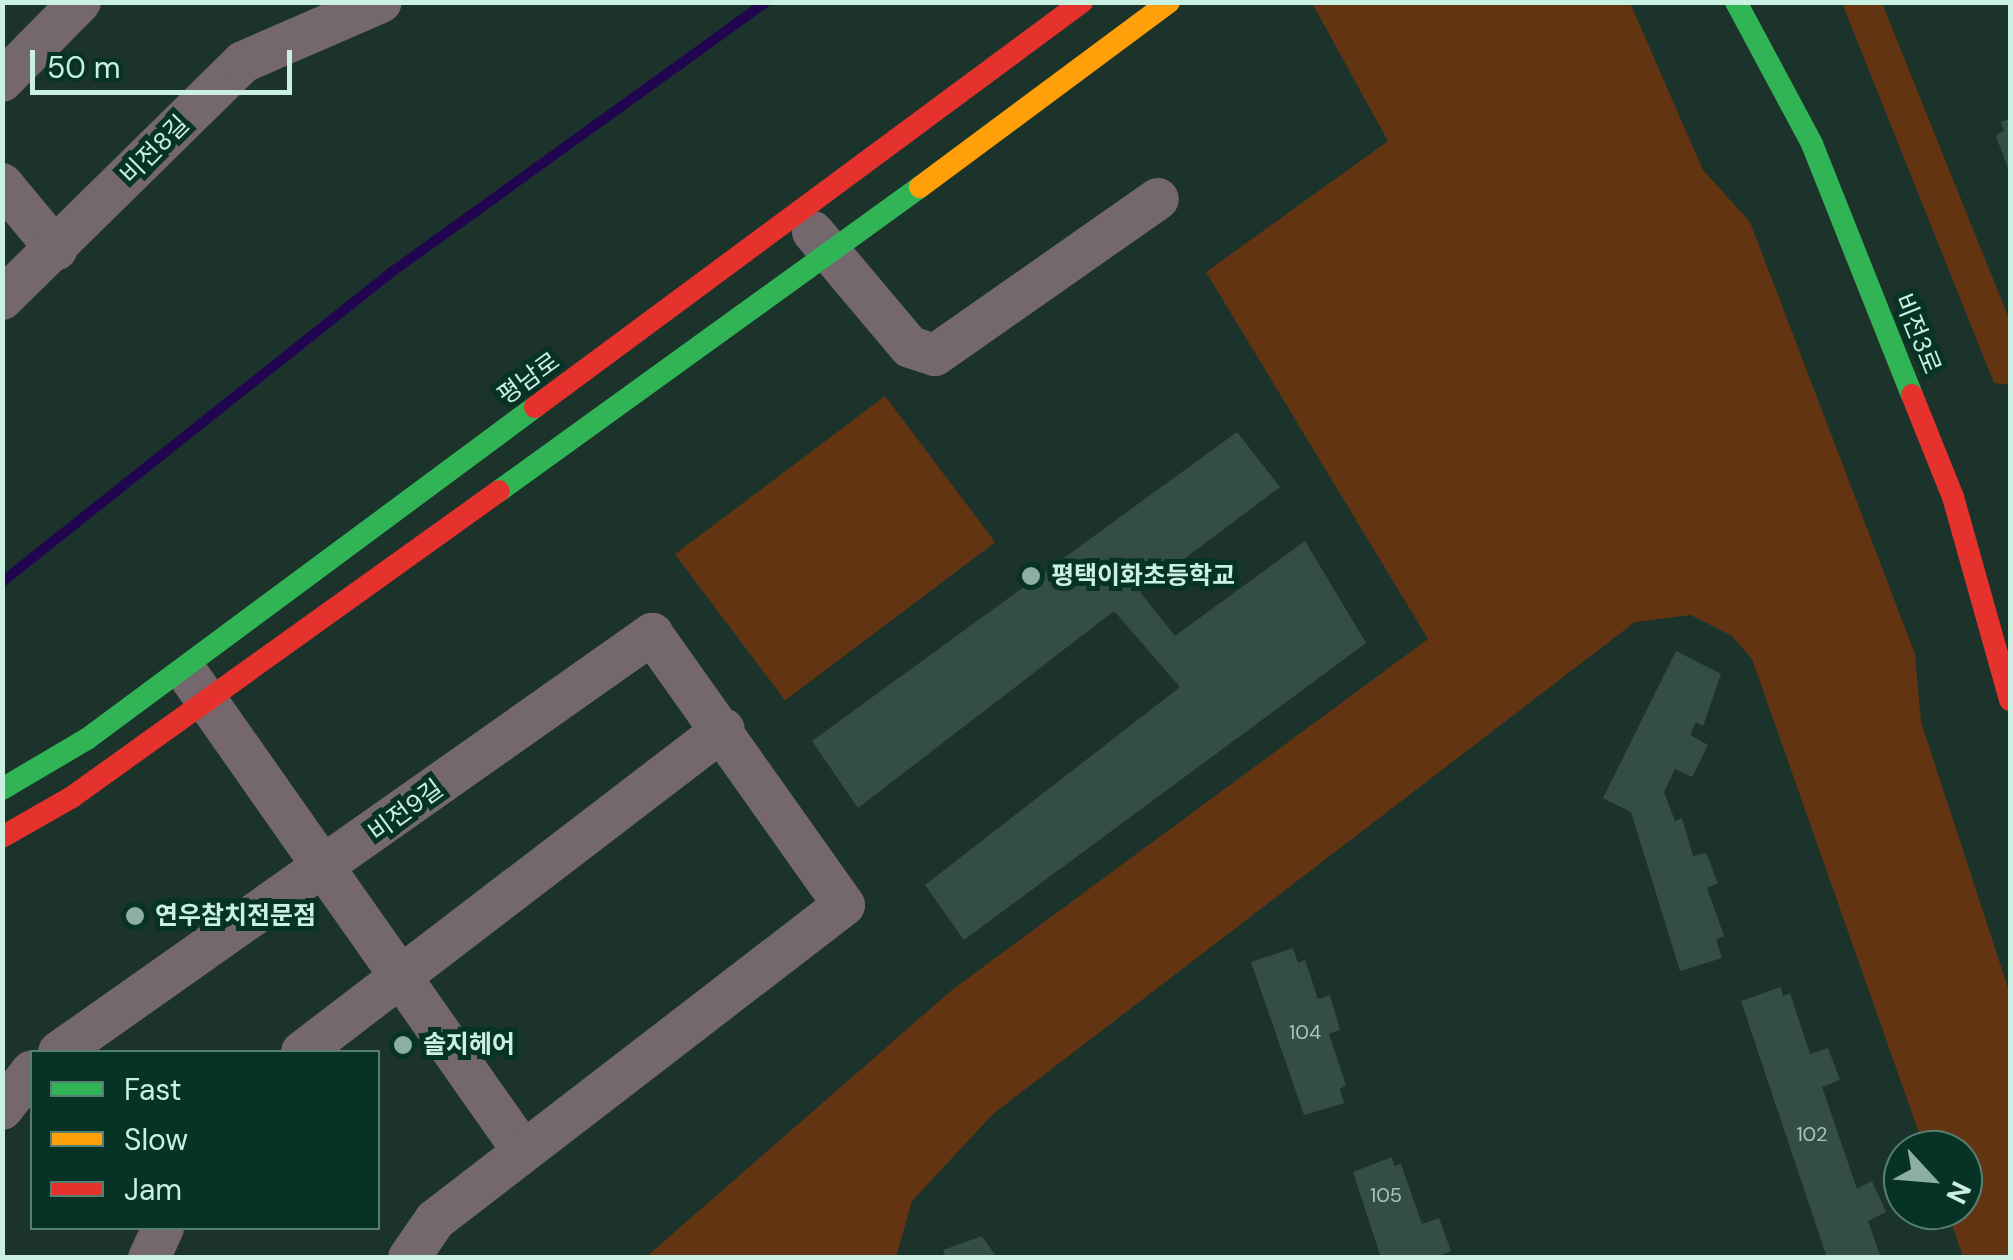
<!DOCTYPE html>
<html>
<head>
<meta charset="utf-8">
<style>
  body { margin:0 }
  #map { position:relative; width:2013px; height:1260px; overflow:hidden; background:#1c332c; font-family:"DM Sans","Noto Sans KR",sans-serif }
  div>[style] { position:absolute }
  .green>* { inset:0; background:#623412; transform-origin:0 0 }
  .stream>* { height:10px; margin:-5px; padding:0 5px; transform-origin:5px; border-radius:5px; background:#210551 }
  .building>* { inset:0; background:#344e47 }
  .street>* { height:42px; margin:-21px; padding:0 21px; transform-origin:21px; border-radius:21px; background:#75676e }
  .fast>* { height:22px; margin:-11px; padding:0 11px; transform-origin:11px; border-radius:11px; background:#30b455 }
  .slow>* { height:22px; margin:-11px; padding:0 11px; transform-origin:11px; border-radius:11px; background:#ff9f0a }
  .jam>* { height:22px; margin:-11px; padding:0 11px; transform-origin:11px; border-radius:11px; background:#e5322d }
  .dots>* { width:28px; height:28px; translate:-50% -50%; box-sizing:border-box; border:5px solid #063326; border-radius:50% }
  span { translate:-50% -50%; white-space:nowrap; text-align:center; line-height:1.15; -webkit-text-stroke:10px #063326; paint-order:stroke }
  .number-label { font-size:20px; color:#a4c8ba }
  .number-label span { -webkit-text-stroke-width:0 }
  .street-label { font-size:25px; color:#caf0e1 }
  .poi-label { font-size:25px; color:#caf0e1; font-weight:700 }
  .left { translate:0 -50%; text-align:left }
  .frame { position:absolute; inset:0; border:5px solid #caf0e1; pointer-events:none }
  .legend { position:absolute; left:30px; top:1050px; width:350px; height:180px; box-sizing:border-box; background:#063326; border:2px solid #547f71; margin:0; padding:12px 18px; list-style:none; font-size:30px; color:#caf0e1 }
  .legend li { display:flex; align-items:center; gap:20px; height:50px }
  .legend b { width:50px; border:2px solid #547f71 }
  .north { position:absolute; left:1883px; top:1130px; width:100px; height:100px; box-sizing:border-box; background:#063326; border:2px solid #547f71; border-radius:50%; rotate:116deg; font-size:28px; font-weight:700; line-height:40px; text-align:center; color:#caf0e1 }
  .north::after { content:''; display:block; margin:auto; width:35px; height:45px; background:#8daea2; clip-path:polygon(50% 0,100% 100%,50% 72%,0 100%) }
  .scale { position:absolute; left:30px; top:50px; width:262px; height:45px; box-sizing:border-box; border:5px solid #caf0e1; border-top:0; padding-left:12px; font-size:30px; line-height:35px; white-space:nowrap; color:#caf0e1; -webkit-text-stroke:8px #063326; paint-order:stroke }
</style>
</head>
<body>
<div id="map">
  <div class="green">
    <div style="clip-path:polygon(1312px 3px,1630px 3px,1703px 170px,1750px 222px,1915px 654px,1921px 722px,2010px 994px,2010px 1257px,1963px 1257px,1947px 1210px,1963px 1210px,1963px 1150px,1925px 1150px,1752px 659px,1732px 636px,1691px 615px,1635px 622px,993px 1114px,912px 1201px,896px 1257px,646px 1257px,952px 990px,1428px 639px,1206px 272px,1388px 141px)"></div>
    <div style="clip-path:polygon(1842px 3px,1882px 3px,2010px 321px,2010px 385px,1994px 383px)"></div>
    <div style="left:885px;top:396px;width:183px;height:263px;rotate:53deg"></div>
  </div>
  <div class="stream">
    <div style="left:2px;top:582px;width:495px;rotate:-38.5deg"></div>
    <div style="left:389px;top:274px;width:465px;rotate:-35.8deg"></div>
  </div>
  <div class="building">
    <div style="clip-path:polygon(2010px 119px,2010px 174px,1996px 136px,2004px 130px,2001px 122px)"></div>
    <div style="clip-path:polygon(1237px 432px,1280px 487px,1140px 592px,1175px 636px,1305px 541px,1366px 643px,964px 940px,925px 885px,1180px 687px,1114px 611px,858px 808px,812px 741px)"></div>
    <div style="clip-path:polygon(1676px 651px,1721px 674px,1703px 726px,1696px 722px,1690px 735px,1708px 745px,1692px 777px,1675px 769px,1664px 792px,1675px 821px,1682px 818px,1693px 856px,1706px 853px,1718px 883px,1707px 888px,1724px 936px,1716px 939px,1722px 958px,1680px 971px,1631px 812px,1603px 798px)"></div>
    <div style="clip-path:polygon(1293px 948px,1298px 963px,1305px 960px,1318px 999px,1330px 995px,1340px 1030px,1329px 1034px,1346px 1085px,1340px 1089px,1344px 1103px,1304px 1115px,1251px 962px)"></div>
    <div style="clip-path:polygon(1781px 987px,1783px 996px,1790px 993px,1810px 1054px,1828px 1048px,1840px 1080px,1822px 1087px,1857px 1189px,1872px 1181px,1886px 1212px,1868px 1221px,1881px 1258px,1827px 1258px,1741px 1001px)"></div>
    <div style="clip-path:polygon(1392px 1157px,1394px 1166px,1401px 1164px,1422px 1224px,1439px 1218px,1451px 1251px,1433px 1258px,1381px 1258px,1353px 1172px)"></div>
    <div style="clip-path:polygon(982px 1236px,997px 1258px,946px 1258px,943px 1250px)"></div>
  </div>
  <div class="street">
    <div style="left:2px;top:81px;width:111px;rotate:-45.4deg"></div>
    <div style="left:2px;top:184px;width:85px;rotate:50.3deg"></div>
    <div style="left:813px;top:232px;width:150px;rotate:49.9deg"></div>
    <div style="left:910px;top:347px;width:26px;rotate:18deg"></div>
    <div style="left:935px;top:355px;width:272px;rotate:-35deg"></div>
    <div style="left:2px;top:299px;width:338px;rotate:-44.5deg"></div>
    <div style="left:243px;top:62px;width:150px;rotate:-23.5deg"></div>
    <div style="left:190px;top:677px;width:579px;rotate:54.91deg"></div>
    <div style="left:59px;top:1052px;width:726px;rotate:-35.18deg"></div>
    <div style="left:652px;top:634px;width:332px;rotate:54.7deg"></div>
    <div style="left:844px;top:905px;width:516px;rotate:142.4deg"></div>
    <div style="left:435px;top:1220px;width:46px;rotate:124.4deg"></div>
    <div style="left:302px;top:1052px;width:531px;rotate:-37.43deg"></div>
    <div style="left:2px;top:1109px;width:48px;rotate:-51.7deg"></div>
    <div style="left:149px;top:1258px;width:33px;rotate:-65deg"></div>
  </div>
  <div class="fast">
    <div style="left:1736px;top:2px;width:161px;rotate:61.8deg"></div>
    <div style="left:1812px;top:144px;width:270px;rotate:68.3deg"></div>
    <div style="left:499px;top:491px;width:519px;rotate:-35.83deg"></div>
    <div style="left:2px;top:789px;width:99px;rotate:-30.5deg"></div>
    <div style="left:87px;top:739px;width:558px;rotate:-36.54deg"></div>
  </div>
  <div class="slow">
    <div style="left:920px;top:187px;width:310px;rotate:-36.6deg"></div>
  </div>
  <div class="jam">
    <div style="left:1912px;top:395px;width:110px;rotate:68.1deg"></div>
    <div style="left:1953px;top:497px;width:211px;rotate:74.3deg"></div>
    <div style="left:535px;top:407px;width:681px;rotate:-36.52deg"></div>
    <div style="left:2px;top:837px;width:81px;rotate:-29.7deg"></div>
    <div style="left:72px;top:797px;width:525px;rotate:-35.63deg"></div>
  </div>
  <div class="dots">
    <div style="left:1031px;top:576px;background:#8daea2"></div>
    <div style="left:135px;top:916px;background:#8daea2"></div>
    <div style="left:403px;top:1045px;background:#8daea2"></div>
  </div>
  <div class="number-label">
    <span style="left:1305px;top:1032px">104</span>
    <span style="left:1812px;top:1134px">102</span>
    <span style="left:1386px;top:1195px">105</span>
  </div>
  <div class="street-label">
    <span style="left:155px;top:150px;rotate:-45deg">비전8길</span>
    <span style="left:1917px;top:334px;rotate:68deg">비전3로</span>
    <span style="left:529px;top:379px;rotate:-36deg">평남로</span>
    <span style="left:406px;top:811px;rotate:-36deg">비전9길</span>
  </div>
  <div class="poi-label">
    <span class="left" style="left:1051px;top:576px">평택이화초등학교</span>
    <span class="left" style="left:155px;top:916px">연우참치전문점</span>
    <span class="left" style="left:423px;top:1045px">솔지헤어</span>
  </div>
  <div class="frame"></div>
  <ul class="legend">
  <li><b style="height:12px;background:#30b455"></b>Fast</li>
  <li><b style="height:12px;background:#ff9f0a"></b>Slow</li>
  <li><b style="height:12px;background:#e5322d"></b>Jam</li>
  </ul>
  <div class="north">N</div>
  <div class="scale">50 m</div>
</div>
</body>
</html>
